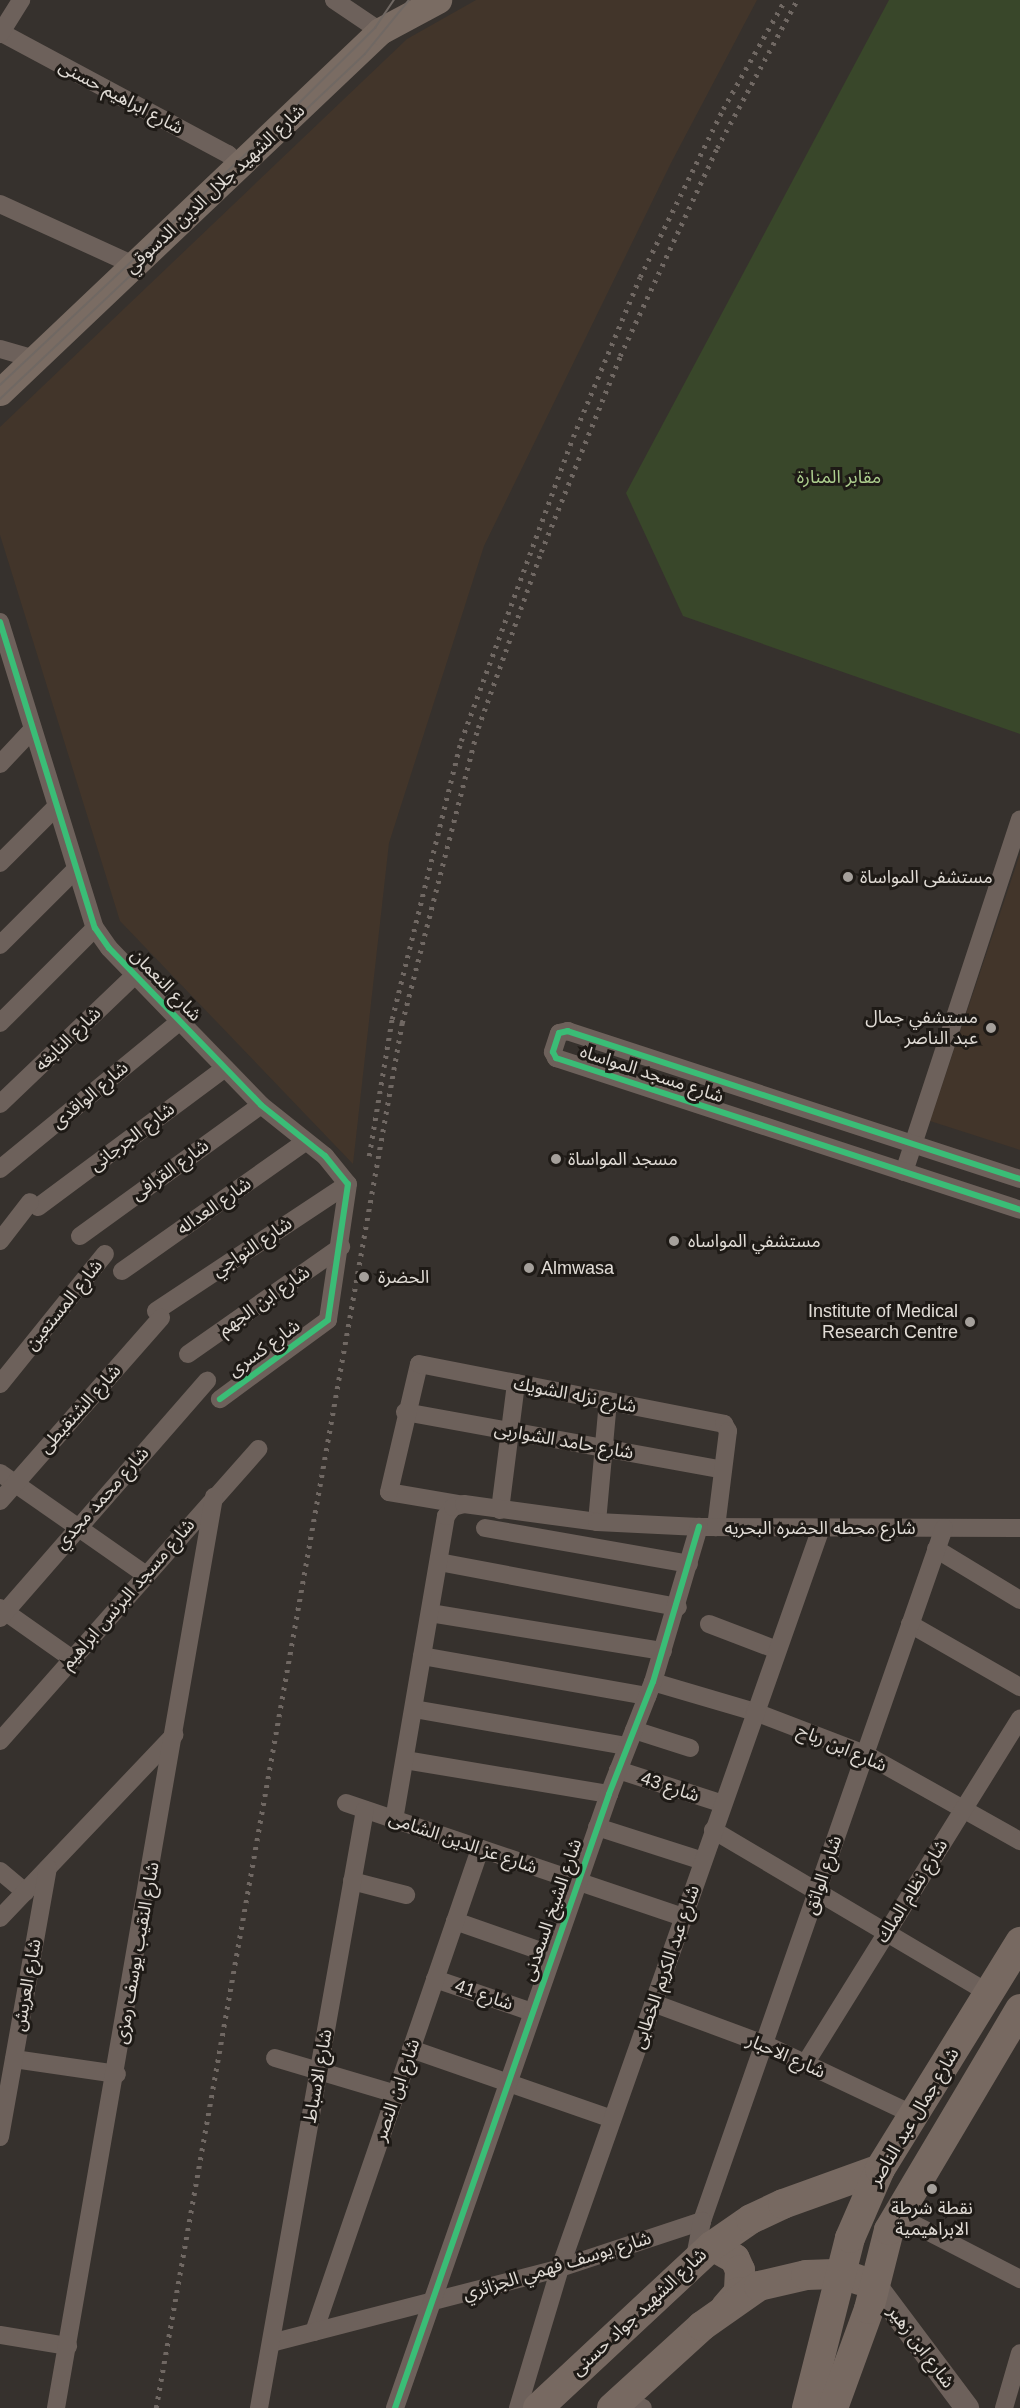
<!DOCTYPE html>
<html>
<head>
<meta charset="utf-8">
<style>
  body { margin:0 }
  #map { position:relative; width:1020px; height:2408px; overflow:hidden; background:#36312d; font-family:Helvetica,"Noto Sans Arabic",sans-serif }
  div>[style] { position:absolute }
  .built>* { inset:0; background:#42352a }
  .green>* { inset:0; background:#39472a }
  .minor>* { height:18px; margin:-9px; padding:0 9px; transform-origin:9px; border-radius:9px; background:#6d615b }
  .tertiary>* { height:24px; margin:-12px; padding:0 12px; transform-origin:12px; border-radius:12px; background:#6d615b }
  .secondary>* { height:27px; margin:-13.5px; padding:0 13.5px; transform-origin:13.5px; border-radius:13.5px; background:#7a6c63 }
  .primary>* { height:30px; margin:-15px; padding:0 15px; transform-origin:15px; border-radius:15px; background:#776961 }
  .tram>* { height:1.5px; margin:-0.75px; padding:0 0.75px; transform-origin:0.75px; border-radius:0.75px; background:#706863 }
  .rail>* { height:4.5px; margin-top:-2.25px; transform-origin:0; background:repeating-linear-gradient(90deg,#706863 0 3px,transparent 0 9px) }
  .cycleway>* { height:6px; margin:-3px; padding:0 3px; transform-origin:3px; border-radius:3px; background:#3abd76 }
  .dots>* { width:16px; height:16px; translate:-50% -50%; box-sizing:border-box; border:3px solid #1e1a16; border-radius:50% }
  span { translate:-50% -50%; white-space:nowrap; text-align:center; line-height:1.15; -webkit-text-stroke:6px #1e1a16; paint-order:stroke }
  .street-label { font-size:18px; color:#e1dcd6 }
  .park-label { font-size:18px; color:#adce8e }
  .poi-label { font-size:18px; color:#e1dcd6 }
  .left { translate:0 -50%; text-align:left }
  .right { translate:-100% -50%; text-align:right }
</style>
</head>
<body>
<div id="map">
  <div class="built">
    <div style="clip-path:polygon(476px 0,757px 0,671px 163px,484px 546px,389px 843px,353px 1164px,120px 921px,0 535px,0 427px,407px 39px)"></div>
    <div style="clip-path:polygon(1020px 854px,1020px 1150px,930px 1121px)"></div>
  </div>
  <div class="green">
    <div style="clip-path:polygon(889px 0,1020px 0,1020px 734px,683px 616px,626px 493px)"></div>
  </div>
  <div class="minor">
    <div style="left:334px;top:0;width:55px;rotate:34deg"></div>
    <div style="left:0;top:32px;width:259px;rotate:28.2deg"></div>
    <div style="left:228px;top:154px;width:17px;rotate:45deg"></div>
    <div style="left:0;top:34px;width:40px;rotate:-58deg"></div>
    <div style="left:0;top:204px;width:147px;rotate:24.5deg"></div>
    <div style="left:0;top:349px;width:36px;rotate:16deg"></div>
    <div style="left:0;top:622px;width:320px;rotate:72.8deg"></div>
    <div style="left:95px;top:928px;width:24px;rotate:55deg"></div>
    <div style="left:109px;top:948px;width:219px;rotate:45.9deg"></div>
    <div style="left:261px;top:1105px;width:82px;rotate:38.6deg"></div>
    <div style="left:325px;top:1156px;width:36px;rotate:51deg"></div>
    <div style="left:348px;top:1184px;width:137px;rotate:98.4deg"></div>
    <div style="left:328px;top:1320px;width:134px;rotate:143.8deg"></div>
    <div style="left:0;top:764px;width:47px;rotate:-46.7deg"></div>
    <div style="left:0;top:863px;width:79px;rotate:-45deg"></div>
    <div style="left:0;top:945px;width:106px;rotate:-45deg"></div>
    <div style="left:0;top:1023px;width:134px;rotate:-45deg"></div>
    <div style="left:0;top:1104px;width:187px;rotate:-43.7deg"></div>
    <div style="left:0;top:1169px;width:233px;rotate:-39.4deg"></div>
    <div style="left:904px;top:1172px;width:371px;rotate:-71.8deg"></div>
    <div style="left:1020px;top:1179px;width:476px;rotate:-161.9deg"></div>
    <div style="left:568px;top:1031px;width:9px;rotate:167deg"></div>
    <div style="left:559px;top:1033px;width:20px;rotate:108deg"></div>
    <div style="left:553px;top:1052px;width:7px;rotate:63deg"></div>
    <div style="left:556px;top:1058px;width:488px;rotate:18.1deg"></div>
    <div style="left:38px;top:1207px;width:233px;rotate:-36.6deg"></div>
    <div style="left:80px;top:1236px;width:223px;rotate:-35.9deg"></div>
    <div style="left:0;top:1241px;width:49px;rotate:-52.4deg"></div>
    <div style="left:122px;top:1271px;width:225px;rotate:-35.2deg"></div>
    <div style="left:156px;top:1311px;width:230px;rotate:-33.5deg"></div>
    <div style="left:188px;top:1354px;width:187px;rotate:-35deg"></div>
    <div style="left:0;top:1384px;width:167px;rotate:-51.1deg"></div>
    <div style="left:405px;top:1412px;width:323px;rotate:10.3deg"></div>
    <div style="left:0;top:1473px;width:177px;rotate:34.9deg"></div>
    <div style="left:0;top:1501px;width:244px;rotate:-48.7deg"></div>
    <div style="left:459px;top:1504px;width:71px;rotate:-170.3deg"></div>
    <div style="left:389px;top:1492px;width:131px;rotate:-76.8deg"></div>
    <div style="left:419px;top:1364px;width:311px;rotate:11.1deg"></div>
    <div style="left:724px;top:1424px;width:8px;rotate:60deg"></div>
    <div style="left:728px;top:1431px;width:97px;rotate:97.1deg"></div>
    <div style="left:500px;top:1510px;width:128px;rotate:-82.8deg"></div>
    <div style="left:597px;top:1522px;width:121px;rotate:-84.8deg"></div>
    <div style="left:485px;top:1528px;width:207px;rotate:10deg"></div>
    <div style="left:936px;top:1549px;width:98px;rotate:31.3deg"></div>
    <div style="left:439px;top:1562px;width:243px;rotate:10.7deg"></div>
    <div style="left:0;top:1608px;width:87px;rotate:35.2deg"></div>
    <div style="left:430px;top:1613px;width:236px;rotate:9.3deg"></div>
    <div style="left:0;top:1618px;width:315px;rotate:-48.9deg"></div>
    <div style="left:709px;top:1624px;width:73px;rotate:20.9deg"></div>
    <div style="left:910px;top:1624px;width:127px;rotate:29.8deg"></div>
    <div style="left:422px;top:1656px;width:229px;rotate:10.1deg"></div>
    <div style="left:653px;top:1682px;width:106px;rotate:16.4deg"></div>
    <div style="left:755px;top:1712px;width:118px;rotate:20.9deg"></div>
    <div style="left:865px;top:1754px;width:178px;rotate:29.3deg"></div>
    <div style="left:414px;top:1709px;width:216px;rotate:9.9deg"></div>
    <div style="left:634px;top:1730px;width:59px;rotate:17.8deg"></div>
    <div style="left:0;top:1741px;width:390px;rotate:-48.5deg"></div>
    <div style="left:405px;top:1760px;width:207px;rotate:9.5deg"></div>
    <div style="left:618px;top:1770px;width:110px;rotate:17.9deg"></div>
    <div style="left:346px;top:1803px;width:356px;rotate:18.7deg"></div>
    <div style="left:394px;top:1820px;width:308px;rotate:-80.3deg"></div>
    <div style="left:446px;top:1516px;width:11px;rotate:-52deg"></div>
    <div style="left:453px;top:1507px;width:11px;rotate:-15deg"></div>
    <div style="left:464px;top:1504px;width:134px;rotate:7.7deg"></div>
    <div style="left:597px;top:1522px;width:102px;rotate:2.8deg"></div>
    <div style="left:699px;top:1527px;width:321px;rotate:0.2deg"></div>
    <div style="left:597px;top:1827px;width:111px;rotate:17.8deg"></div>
    <div style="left:713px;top:1830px;width:321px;rotate:30.6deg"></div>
    <div style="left:0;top:1871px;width:33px;rotate:40deg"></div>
    <div style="left:352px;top:1881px;width:56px;rotate:14.5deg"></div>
    <div style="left:0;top:1918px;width:253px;rotate:-46.4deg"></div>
    <div style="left:455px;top:1921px;width:103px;rotate:19.3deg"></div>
    <div style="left:435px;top:1979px;width:102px;rotate:18.8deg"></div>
    <div style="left:653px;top:2003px;width:118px;rotate:20.3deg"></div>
    <div style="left:764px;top:2044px;width:168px;rotate:25.3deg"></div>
    <div style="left:411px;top:2049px;width:213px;rotate:19.2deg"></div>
    <div style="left:275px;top:2058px;width:126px;rotate:16.6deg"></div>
    <div style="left:14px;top:2059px;width:104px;rotate:8.3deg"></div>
    <div style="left:805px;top:2064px;width:407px;rotate:-58.1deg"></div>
    <div style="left:0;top:2137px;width:273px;rotate:-79.9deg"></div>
    <div style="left:896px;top:2215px;width:140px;rotate:27.3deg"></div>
    <div style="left:702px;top:2221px;width:734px;rotate:-70.75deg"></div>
    <div style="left:314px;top:2332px;width:511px;rotate:-71.03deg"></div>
    <div style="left:0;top:2335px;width:69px;rotate:9.2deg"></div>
    <div style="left:271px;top:2343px;width:299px;rotate:-14.5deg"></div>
    <div style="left:560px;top:2268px;width:150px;rotate:-18.3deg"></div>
    <div style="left:702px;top:2221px;width:38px;rotate:101deg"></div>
    <div style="left:620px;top:2400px;width:24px;rotate:19deg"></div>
    <div style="left:56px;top:2408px;width:925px;rotate:-80.16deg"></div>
    <div style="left:259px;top:2408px;width:607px;rotate:-79.95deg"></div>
    <div style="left:395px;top:2408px;width:650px;rotate:-70.78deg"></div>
    <div style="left:609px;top:1794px;width:120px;rotate:-68.6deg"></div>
    <div style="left:653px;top:1682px;width:162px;rotate:-73.5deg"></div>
    <div style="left:518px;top:2408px;width:146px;rotate:-73.3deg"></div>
    <div style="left:560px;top:2268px;width:785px;rotate:-70.57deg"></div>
    <div style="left:1004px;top:2408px;width:57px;rotate:-73.8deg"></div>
  </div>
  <div class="tertiary">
    <div style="left:875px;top:2285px;width:154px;rotate:53.2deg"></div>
  </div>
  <div class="secondary">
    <div style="left:0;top:392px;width:524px;rotate:-43.53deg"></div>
    <div style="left:380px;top:31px;width:66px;rotate:-28.1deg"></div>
  </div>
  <div class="primary">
    <div style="left:712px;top:2246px;width:26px;rotate:29deg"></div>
    <div style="left:735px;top:2259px;width:12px;rotate:66deg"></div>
    <div style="left:740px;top:2270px;width:22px;rotate:93deg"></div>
    <div style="left:739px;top:2292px;width:20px;rotate:131deg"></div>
    <div style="left:538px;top:2408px;width:238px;rotate:-43deg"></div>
    <div style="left:712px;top:2246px;width:47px;rotate:-34.7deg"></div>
    <div style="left:751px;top:2219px;width:35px;rotate:-25deg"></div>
    <div style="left:783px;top:2204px;width:103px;rotate:-19.8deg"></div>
    <div style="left:612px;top:2408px;width:122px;rotate:-42.3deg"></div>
    <div style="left:702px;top:2326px;width:70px;rotate:-35.1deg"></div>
    <div style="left:759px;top:2286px;width:48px;rotate:-13.2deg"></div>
    <div style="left:806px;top:2275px;width:36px;rotate:-2deg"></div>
    <div style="left:842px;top:2274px;width:18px;rotate:19deg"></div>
    <div style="left:807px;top:2408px;width:175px;rotate:-75.8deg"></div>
    <div style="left:850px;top:2238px;width:75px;rotate:-66.5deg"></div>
    <div style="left:880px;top:2169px;width:267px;rotate:-58.3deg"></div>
    <div style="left:833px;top:2408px;width:105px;rotate:-70deg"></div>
    <div style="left:869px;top:2309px;width:81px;rotate:-75.8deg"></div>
    <div style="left:889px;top:2230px;width:257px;rotate:-59.3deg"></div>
  </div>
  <div class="tram">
    <div style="left:0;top:385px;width:380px;rotate:-43.2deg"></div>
    <div style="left:277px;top:125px;width:138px;rotate:-44.7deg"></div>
    <div style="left:375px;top:28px;width:34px;rotate:-56deg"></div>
    <div style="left:0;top:399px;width:502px;rotate:-43.39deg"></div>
    <div style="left:365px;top:54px;width:70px;rotate:-50.8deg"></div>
  </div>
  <div class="rail">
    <div style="left:369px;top:1156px;width:139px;rotate:-80.5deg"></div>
    <div style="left:392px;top:1019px;width:286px;rotate:-76.1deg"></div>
    <div style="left:461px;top:741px;width:324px;rotate:-69.8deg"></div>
    <div style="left:573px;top:437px;width:173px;rotate:-67.3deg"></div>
    <div style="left:640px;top:277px;width:187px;rotate:-63.7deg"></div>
    <div style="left:723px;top:109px;width:125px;rotate:-60.4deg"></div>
    <div style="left:156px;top:2408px;width:1407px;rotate:-79.93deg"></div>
    <div style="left:402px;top:1023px;width:305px;rotate:-75.6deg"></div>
    <div style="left:478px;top:728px;width:187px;rotate:-70.3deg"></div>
    <div style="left:541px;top:552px;width:211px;rotate:-68deg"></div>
    <div style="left:620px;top:356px;width:230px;rotate:-65deg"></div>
    <div style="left:717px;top:148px;width:168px;rotate:-61.6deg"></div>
  </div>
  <div class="cycleway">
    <div style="left:0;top:622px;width:320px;rotate:72.8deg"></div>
    <div style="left:95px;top:928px;width:24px;rotate:55deg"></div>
    <div style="left:109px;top:948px;width:219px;rotate:45.9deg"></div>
    <div style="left:261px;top:1105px;width:82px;rotate:38.6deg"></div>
    <div style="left:325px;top:1156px;width:36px;rotate:51deg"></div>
    <div style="left:348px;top:1184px;width:137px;rotate:98.4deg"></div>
    <div style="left:328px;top:1320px;width:134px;rotate:143.8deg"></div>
    <div style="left:1020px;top:1179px;width:476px;rotate:-161.9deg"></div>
    <div style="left:568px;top:1031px;width:9px;rotate:167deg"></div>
    <div style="left:559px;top:1033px;width:20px;rotate:108deg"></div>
    <div style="left:553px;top:1052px;width:7px;rotate:63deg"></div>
    <div style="left:556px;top:1058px;width:488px;rotate:18.1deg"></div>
    <div style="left:395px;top:2408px;width:650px;rotate:-70.78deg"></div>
    <div style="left:609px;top:1794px;width:120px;rotate:-68.6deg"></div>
    <div style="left:653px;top:1682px;width:162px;rotate:-73.5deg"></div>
  </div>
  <div class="dots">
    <div style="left:848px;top:877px;background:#a5a09b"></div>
    <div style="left:991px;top:1028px;background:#a5a09b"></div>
    <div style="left:556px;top:1159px;background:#a5a09b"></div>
    <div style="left:674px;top:1241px;background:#a5a09b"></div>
    <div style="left:529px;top:1268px;background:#a5a09b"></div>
    <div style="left:364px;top:1277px;background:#a5a09b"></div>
    <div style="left:970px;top:1322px;background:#a5a09b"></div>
    <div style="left:932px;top:2189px;background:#a5a09b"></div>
  </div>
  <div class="street-label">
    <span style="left:121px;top:97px;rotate:28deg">شارع ابراهيم حسنى</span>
    <span style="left:215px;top:189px;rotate:-43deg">شارع الشهيد جلال الدين الدسوقي</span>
    <span style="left:166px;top:985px;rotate:46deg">شارع النعمان</span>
    <span style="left:68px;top:1039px;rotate:-44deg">شارع النابغه</span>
    <span style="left:652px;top:1074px;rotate:18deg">شارع مسجد المواساه</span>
    <span style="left:90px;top:1095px;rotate:-40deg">شارع الواقدى</span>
    <span style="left:132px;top:1137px;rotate:-37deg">شارع الجرجانى</span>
    <span style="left:170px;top:1170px;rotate:-36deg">شارع القرافى</span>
    <span style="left:214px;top:1206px;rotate:-35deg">شارع العداله</span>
    <span style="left:252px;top:1247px;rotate:-34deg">شارع النواجي</span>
    <span style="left:264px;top:1301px;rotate:-35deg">شارع ابن الجهم</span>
    <span style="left:64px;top:1305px;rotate:-51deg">شارع المستعين</span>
    <span style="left:264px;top:1348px;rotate:-36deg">شارع كسرى</span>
    <span style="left:575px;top:1395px;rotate:11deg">شارع نزله الشويك</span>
    <span style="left:80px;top:1409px;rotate:-48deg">شارع الشنقيطى</span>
    <span style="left:564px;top:1441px;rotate:10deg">شارع حامد الشواربى</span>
    <span style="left:102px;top:1498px;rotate:-48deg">شارع محمد مجدي</span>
    <span style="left:820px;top:1528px">شارع محطه الحضره البحريه</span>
    <span style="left:128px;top:1594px;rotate:-49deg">شارع مسجد البرنس ابراهيم</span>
    <span style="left:842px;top:1748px;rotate:23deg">شارع ابن رباح</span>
    <span style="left:670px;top:1787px;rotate:18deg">شارع 43</span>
    <span style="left:463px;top:1843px;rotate:19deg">شارع عز الدين الشامى</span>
    <span style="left:823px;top:1875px;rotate:-71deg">شارع الواثق</span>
    <span style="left:912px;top:1891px;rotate:-58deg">شارع نظام الملك</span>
    <span style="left:552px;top:1910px;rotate:-71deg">شارع الشيخ السعدنى</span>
    <span style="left:137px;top:1953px;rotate:-80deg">شارع النقيب يوسف رمزى</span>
    <span style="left:666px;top:1967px;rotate:-71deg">شارع عبد الكريم الخطابى</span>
    <span style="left:27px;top:1985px;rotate:-80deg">شارع العريش</span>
    <span style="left:484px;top:1995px;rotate:19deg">شارع 41</span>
    <span style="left:786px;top:2056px;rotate:24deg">شارع الاحبار</span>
    <span style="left:318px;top:2076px;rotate:-80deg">شارع الاسباط</span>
    <span style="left:397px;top:2090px;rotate:-71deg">شارع ابن النصر</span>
    <span style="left:914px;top:2117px;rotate:-59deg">شارع جمال عبد الناصر</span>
    <span style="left:557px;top:2266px;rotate:-17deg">شارع يوسف فهمي الجزائري</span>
    <span style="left:639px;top:2312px;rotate:-43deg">شارع الشهيد جواد حسنى</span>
    <span style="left:921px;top:2347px;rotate:53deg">شارع ابن زهير</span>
  </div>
  <div class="park-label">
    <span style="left:839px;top:477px">مقابر المنارة</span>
  </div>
  <div class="poi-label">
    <span class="left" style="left:860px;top:877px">مستشفى المواساة</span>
    <span class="right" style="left:978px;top:1028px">مستشفي جمال<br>عبد الناصر</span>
    <span class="left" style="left:568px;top:1159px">مسجد المواساة</span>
    <span class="left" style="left:688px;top:1241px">مستشفي المواساه</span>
    <span class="left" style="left:541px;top:1268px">Almwasa</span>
    <span class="left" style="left:378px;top:1277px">الحضرة</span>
    <span class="right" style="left:958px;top:1322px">Institute of Medical<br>Research Centre</span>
    <span style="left:932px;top:2219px">نقطة شرطة<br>الابراهيمية</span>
  </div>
</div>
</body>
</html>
